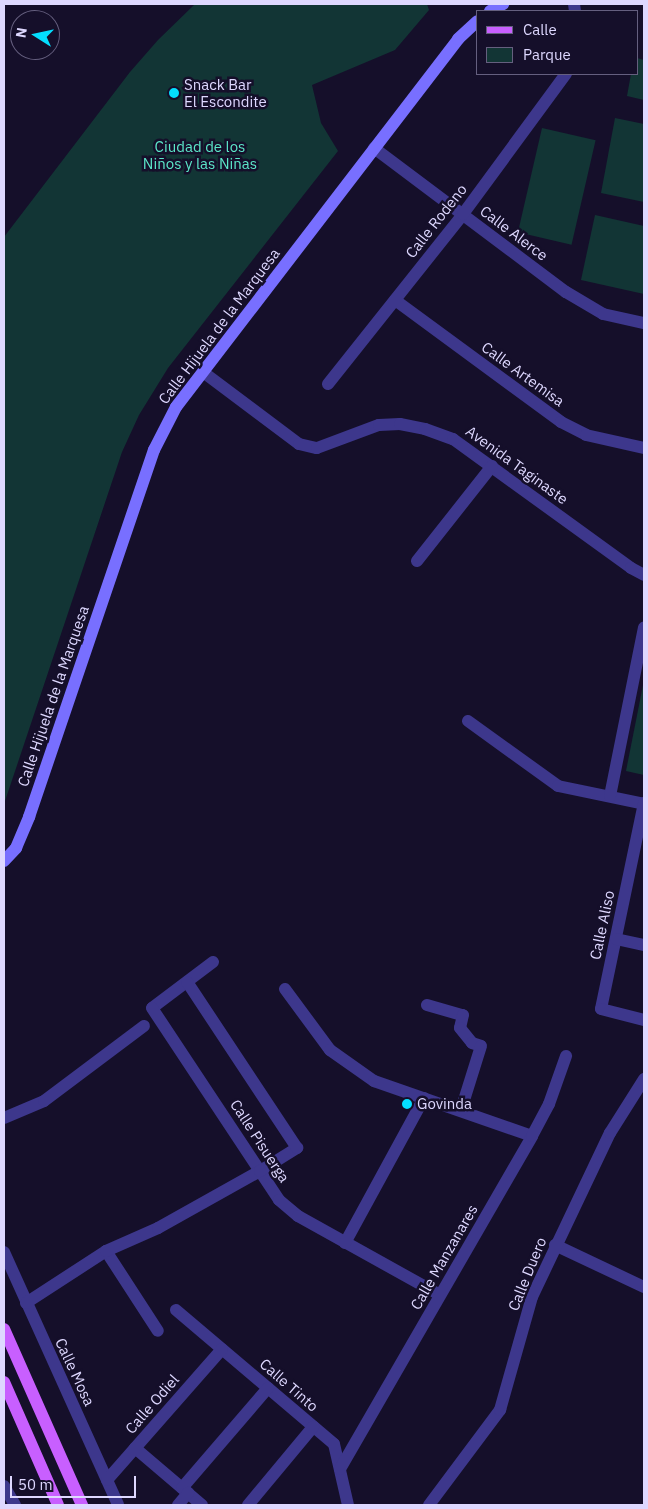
<!DOCTYPE html>
<html>
<head>
<meta charset="utf-8">
<style>
  body { margin:0 }
  #map { position:relative; width:648px; height:1509px; overflow:hidden; background:#150f2a; font-family:"IBM Plex Sans",sans-serif }
  div>[style] { position:absolute }
  .green>* { inset:0; background:#123535; transform-origin:0 0 }
  .street>* { height:12px; margin:-6px; padding:0 6px; transform-origin:6px; border-radius:6px; background:#3d378c }
  .secondary>* { height:12px; margin:-6px; padding:0 6px; transform-origin:6px; border-radius:6px; background:#786fff }
  .primary>* { height:12px; margin:-6px; padding:0 6px; transform-origin:6px; border-radius:6px; background:#c85fff }
  .dots>* { width:14px; height:14px; translate:-50% -50%; box-sizing:border-box; border:2px solid #150f2a; border-radius:50% }
  span { translate:-50% -50%; white-space:nowrap; text-align:center; line-height:1.15; -webkit-text-stroke:5px #150f2a; paint-order:stroke }
  .poi-label { font-size:15px; color:#ded8ff }
  .left { translate:0 -50%; text-align:left }
  .park-label { font-size:15px; color:#5ce7c9 }
  .street-label { font-size:15px; color:#ded8ff }
  .frame { position:absolute; inset:0; border:5px solid #ded8ff; pointer-events:none }
  .legend { position:absolute; left:476px; top:10px; width:162px; height:65px; box-sizing:border-box; background:#150f2a; border:1px solid #655f7f; margin:0; padding:6px 9px; list-style:none; font-size:15px; color:#ded8ff }
  .legend li { display:flex; align-items:center; gap:10px; height:25px }
  .legend b { width:25px; border:1px solid #655f7f }
  .north { position:absolute; left:10px; top:10px; width:50px; height:50px; box-sizing:border-box; background:#150f2a; border:1px solid #655f7f; border-radius:50%; rotate:280deg; font-size:14px; font-weight:700; line-height:20px; text-align:center; color:#ded8ff }
  .north::after { content:''; display:block; margin:auto; width:18px; height:22px; background:#04deff; clip-path:polygon(50% 0,100% 100%,50% 72%,0 100%) }
  .scale { position:absolute; left:10px; top:1476px; width:126px; height:22px; box-sizing:border-box; border:2px solid #ded8ff; border-top:0; padding-left:6px; font-size:15px; line-height:18px; white-space:nowrap; color:#ded8ff; -webkit-text-stroke:4px #150f2a; paint-order:stroke }
</style>
</head>
<body>
<div id="map">
  <div class="green">
    <div style="clip-path:polygon(195px 4px,427px 4px,429px 10px,395px 50px,312px 85px,321px 123px,338px 151px,168px 368px,139px 415px,122px 452px,4px 804px,4px 237px,130px 72px,158px 40px)"></div>
    <div style="clip-path:polygon(637px 58px,644px 60px,644px 100px,627px 96px,631px 74px,637px 74px)"></div>
    <div style="clip-path:polygon(615px 118px,644px 124px,644px 202px,601px 193px)"></div>
    <div style="left:542px;top:128px;width:55px;height:107px;rotate:13deg"></div>
    <div style="clip-path:polygon(595px 215px,644px 226px,644px 294px,581px 280px)"></div>
    <div style="clip-path:polygon(644px 680px,644px 775px,626px 771px)"></div>
  </div>
  <div class="street">
    <div style="left:574px;top:4px;width:7px;rotate:82deg"></div>
    <div style="left:374px;top:148px;width:240px;rotate:36.9deg"></div>
    <div style="left:566px;top:292px;width:43px;rotate:30.7deg"></div>
    <div style="left:603px;top:314px;width:42px;rotate:12.4deg"></div>
    <div style="left:395px;top:300px;width:206px;rotate:36.3deg"></div>
    <div style="left:561px;top:422px;width:28px;rotate:27deg"></div>
    <div style="left:586px;top:435px;width:59px;rotate:12.6deg"></div>
    <div style="left:203px;top:372px;width:120px;rotate:36.9deg"></div>
    <div style="left:299px;top:444px;width:18px;rotate:13deg"></div>
    <div style="left:317px;top:448px;width:66px;rotate:-20.4deg"></div>
    <div style="left:379px;top:425px;width:21px;rotate:-3deg"></div>
    <div style="left:400px;top:424px;width:25px;rotate:11deg"></div>
    <div style="left:425px;top:429px;width:30px;rotate:20deg"></div>
    <div style="left:453px;top:439px;width:220px;rotate:35.9deg"></div>
    <div style="left:631px;top:568px;width:15px;rotate:28deg"></div>
    <div style="left:328px;top:384px;width:217px;rotate:-51.5deg"></div>
    <div style="left:463px;top:214px;width:174px;rotate:-53.7deg"></div>
    <div style="left:417px;top:561px;width:121px;rotate:-51.7deg"></div>
    <div style="left:468px;top:721px;width:111px;rotate:35.8deg"></div>
    <div style="left:558px;top:786px;width:88px;rotate:11.8deg"></div>
    <div style="left:610px;top:796px;width:172px;rotate:-78.6deg"></div>
    <div style="left:644px;top:803px;width:210px;rotate:101.8deg"></div>
    <div style="left:601px;top:1009px;width:44px;rotate:14.3deg"></div>
    <div style="left:616px;top:939px;width:29px;rotate:12deg"></div>
    <div style="left:213px;top:962px;width:76px;rotate:143deg"></div>
    <div style="left:152px;top:1008px;width:230px;rotate:56.5deg"></div>
    <div style="left:279px;top:1200px;width:25px;rotate:40deg"></div>
    <div style="left:298px;top:1216px;width:162px;rotate:29.1deg"></div>
    <div style="left:285px;top:989px;width:76px;rotate:53.6deg"></div>
    <div style="left:330px;top:1050px;width:54px;rotate:35.2deg"></div>
    <div style="left:374px;top:1081px;width:167px;rotate:19.2deg"></div>
    <div style="left:427px;top:1005px;width:37px;rotate:16deg"></div>
    <div style="left:463px;top:1015px;width:13px;rotate:103deg"></div>
    <div style="left:460px;top:1028px;width:19px;rotate:51deg"></div>
    <div style="left:472px;top:1043px;width:9px;rotate:18deg"></div>
    <div style="left:481px;top:1046px;width:67px;rotate:107.4deg"></div>
    <div style="left:4px;top:1118px;width:43px;rotate:-23deg"></div>
    <div style="left:44px;top:1101px;width:125px;rotate:-36.9deg"></div>
    <div style="left:345px;top:1243px;width:165px;rotate:-61.4deg"></div>
    <div style="left:555px;top:1245px;width:98px;rotate:25.3deg"></div>
    <div style="left:106px;top:1251px;width:95px;rotate:57deg"></div>
    <div style="left:4px;top:1252px;width:277px;rotate:65.7deg"></div>
    <div style="left:26px;top:1303px;width:95px;rotate:-33deg"></div>
    <div style="left:106px;top:1251px;width:57px;rotate:-23.9deg"></div>
    <div style="left:158px;top:1228px;width:117px;rotate:-29.2deg"></div>
    <div style="left:260px;top:1171px;width:44px;rotate:-31.9deg"></div>
    <div style="left:297px;top:1148px;width:199px;rotate:-123.5deg"></div>
    <div style="left:176px;top:1310px;width:207px;rotate:40.3deg"></div>
    <div style="left:334px;top:1444px;width:63px;rotate:77.1deg"></div>
    <div style="left:135px;top:1448px;width:88px;rotate:40.4deg"></div>
    <div style="left:340px;top:1469px;width:384px;rotate:-60deg"></div>
    <div style="left:532px;top:1136px;width:36px;rotate:-62deg"></div>
    <div style="left:549px;top:1104px;width:51px;rotate:-70.5deg"></div>
    <div style="left:107px;top:1480px;width:174px;rotate:-48.7deg"></div>
    <div style="left:4px;top:1486px;width:22px;rotate:60deg"></div>
    <div style="left:182px;top:1488px;width:132px;rotate:-49.3deg"></div>
    <div style="left:178px;top:1505px;width:16px;rotate:-50deg"></div>
    <div style="left:248px;top:1505px;width:102px;rotate:-50.2deg"></div>
    <div style="left:429px;top:1505px;width:119px;rotate:-53.2deg"></div>
    <div style="left:500px;top:1410px;width:117px;rotate:-74.2deg"></div>
    <div style="left:532px;top:1297px;width:182px;rotate:-64.6deg"></div>
    <div style="left:610px;top:1133px;width:64px;rotate:-57.8deg"></div>
  </div>
  <div class="secondary">
    <div style="left:490px;top:11px;width:15px;rotate:-28deg"></div>
    <div style="left:4px;top:861px;width:18px;rotate:-47deg"></div>
    <div style="left:16px;top:848px;width:34px;rotate:-67deg"></div>
    <div style="left:29px;top:817px;width:388px;rotate:-71.2deg"></div>
    <div style="left:154px;top:450px;width:48px;rotate:-62.9deg"></div>
    <div style="left:176px;top:407px;width:464px;rotate:-52.5deg"></div>
    <div style="left:458px;top:39px;width:26px;rotate:-43deg"></div>
  </div>
  <div class="primary">
    <div style="left:4px;top:1329px;width:193px;rotate:66.1deg"></div>
    <div style="left:4px;top:1382px;width:134px;rotate:66.3deg"></div>
  </div>
  <div class="dots">
    <div style="left:174px;top:93px;background:#04deff"></div>
    <div style="left:407px;top:1104px;background:#04deff"></div>
  </div>
  <div class="poi-label">
    <span class="left" style="left:184px;top:93px">Snack Bar<br>El Escondite</span>
    <span class="left" style="left:417px;top:1104px">Govinda</span>
  </div>
  <div class="park-label">
    <span style="left:200px;top:155px">Ciudad de los<br>Niños y las Niñas</span>
  </div>
  <div class="street-label">
    <span style="left:436px;top:221px;rotate:-52deg">Calle Rodeno</span>
    <span style="left:514px;top:233px;rotate:37deg">Calle Alerce</span>
    <span style="left:219px;top:326px;rotate:-53deg">Calle Hijuela de la Marquesa</span>
    <span style="left:523px;top:374px;rotate:36deg">Calle Artemisa</span>
    <span style="left:517px;top:465px;rotate:36deg">Avenida Taginaste</span>
    <span style="left:53px;top:696px;rotate:-71deg">Calle Hijuela de la Marquesa</span>
    <span style="left:602px;top:925px;rotate:-78deg">Calle Aliso</span>
    <span style="left:260px;top:1141px;rotate:57deg">Calle Pisuerga</span>
    <span style="left:444px;top:1257px;rotate:-60deg">Calle Manzanares</span>
    <span style="left:527px;top:1274px;rotate:-68deg">Calle Duero</span>
    <span style="left:75px;top:1372px;rotate:65deg">Calle Mosa</span>
    <span style="left:289px;top:1385px;rotate:41deg">Calle Tinto</span>
    <span style="left:152px;top:1404px;rotate:-49deg">Calle Odiel</span>
  </div>
  <div class="frame"></div>
  <ul class="legend">
  <li><b style="height:6px;background:#c85fff"></b>Calle</li>
  <li><b style="height:14px;background:#123535"></b>Parque</li>
  </ul>
  <div class="north">N</div>
  <div class="scale">50 m</div>
</div>
</body>
</html>
